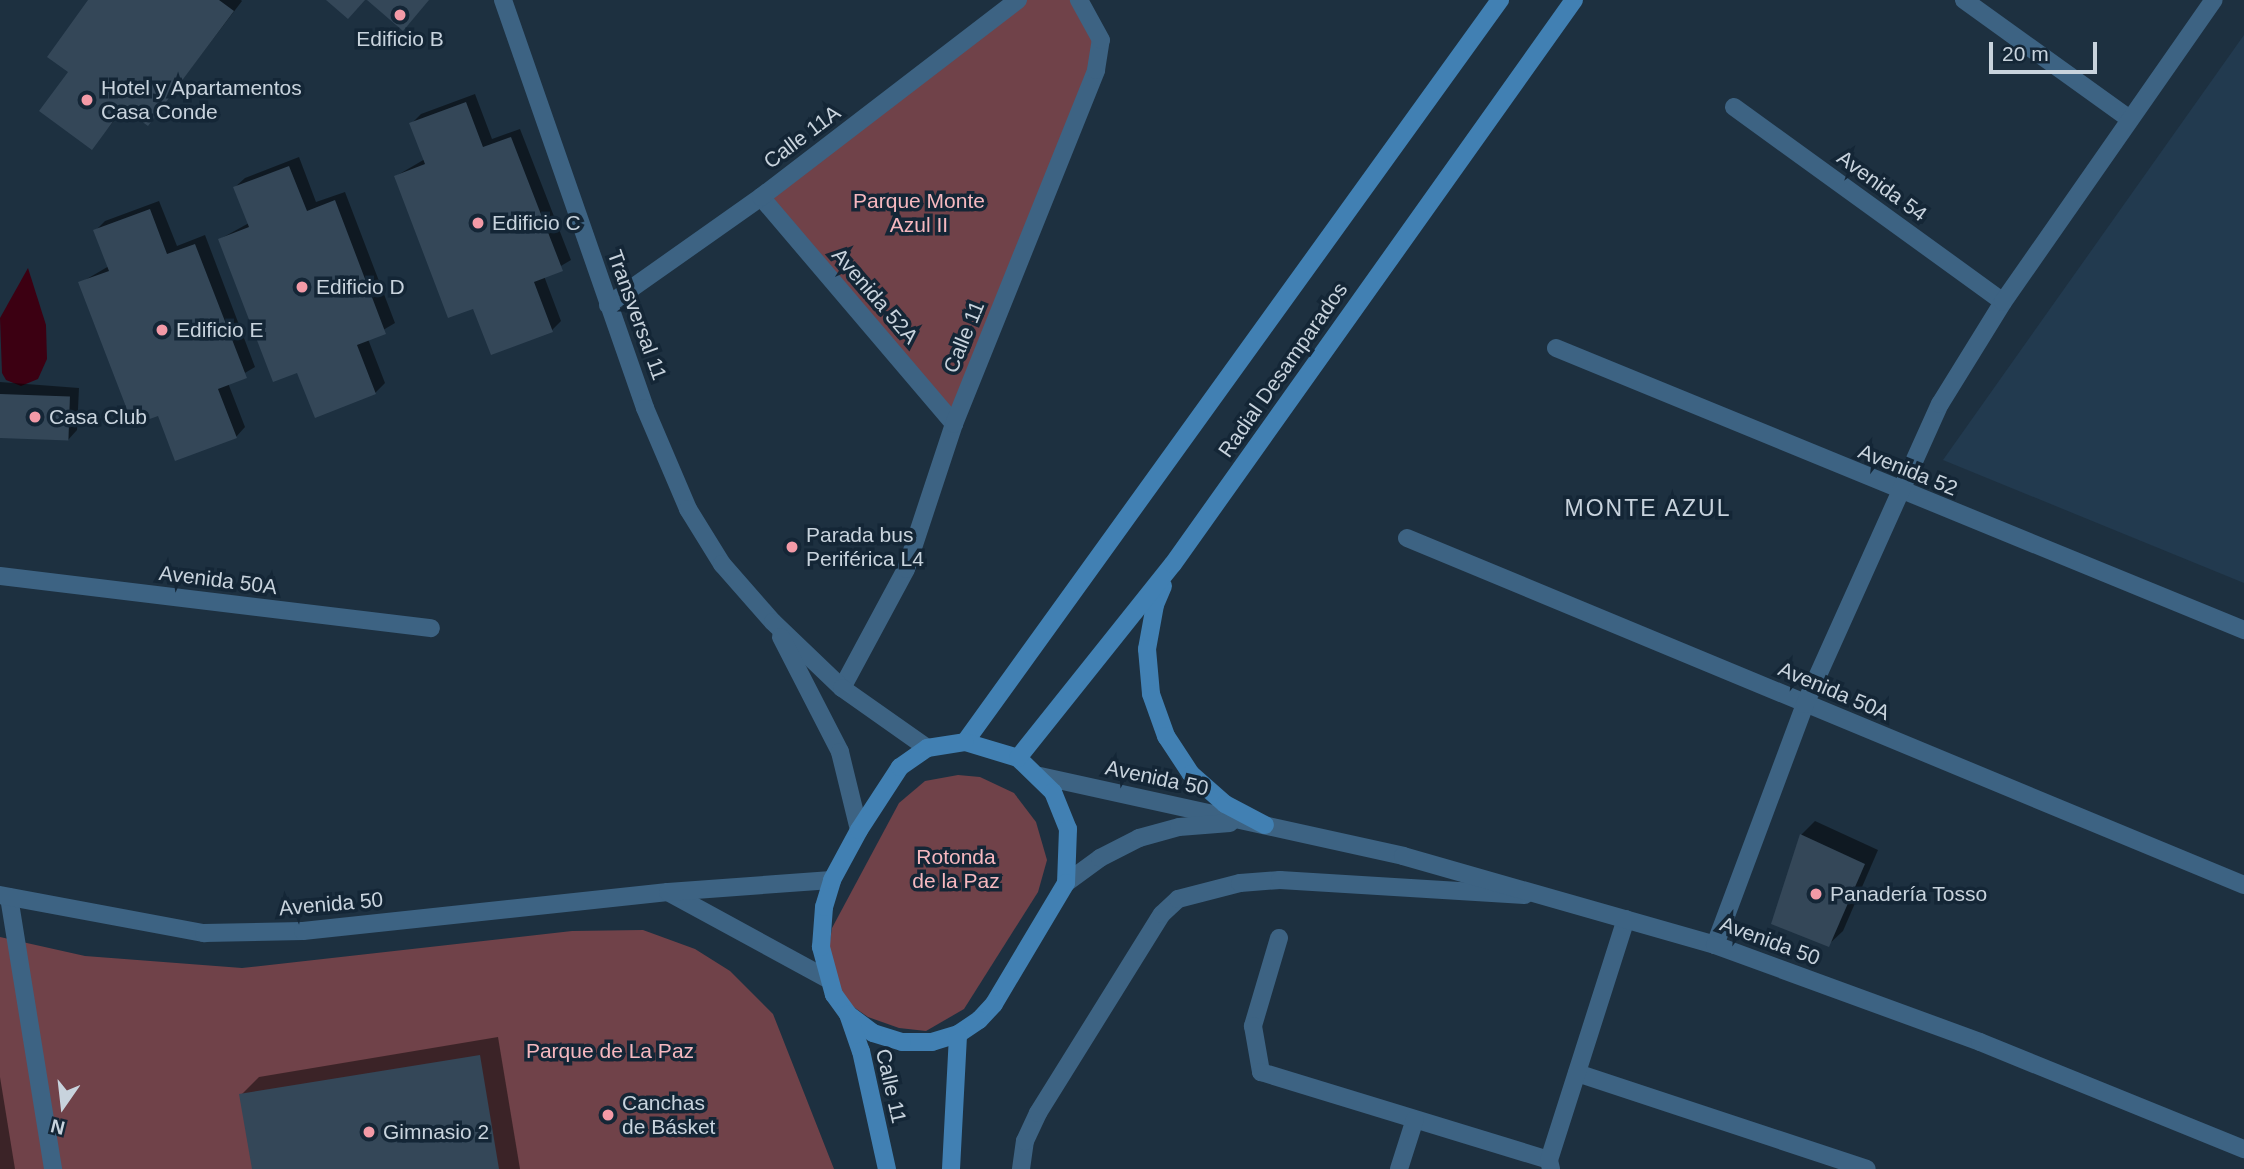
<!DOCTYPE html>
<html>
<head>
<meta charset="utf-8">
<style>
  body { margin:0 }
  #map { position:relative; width:2244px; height:1169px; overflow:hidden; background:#1d3040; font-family:Helvetica,sans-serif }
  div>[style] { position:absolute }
  .built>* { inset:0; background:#223a4f }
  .green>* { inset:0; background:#704249 }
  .water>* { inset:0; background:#3c0012 }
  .shadow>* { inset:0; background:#0007 }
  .building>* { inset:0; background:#344758; transform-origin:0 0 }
  .service>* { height:18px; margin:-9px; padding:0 9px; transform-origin:9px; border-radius:9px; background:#3d6383 }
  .minor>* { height:18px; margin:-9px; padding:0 9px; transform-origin:9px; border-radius:9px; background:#3d6383 }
  .tertiary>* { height:18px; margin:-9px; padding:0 9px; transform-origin:9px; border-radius:9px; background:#3d6383 }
  .secondary>* { height:18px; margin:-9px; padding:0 9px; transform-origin:9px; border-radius:9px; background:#4180b3 }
  .dots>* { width:19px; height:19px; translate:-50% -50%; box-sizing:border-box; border:4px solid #142636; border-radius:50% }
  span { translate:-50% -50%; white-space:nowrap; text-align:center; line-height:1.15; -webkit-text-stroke:7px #142636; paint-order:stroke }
  .poi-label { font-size:21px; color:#c8d3dd }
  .left { translate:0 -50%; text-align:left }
  .street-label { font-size:21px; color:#c8d3dd }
  .park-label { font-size:21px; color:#f6b8bf }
  .neighbourhood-label { font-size:23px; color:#c8d3dd; letter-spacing:2px }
  .north { position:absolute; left:28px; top:1071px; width:70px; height:70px; -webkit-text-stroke:5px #142636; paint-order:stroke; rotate:194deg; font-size:19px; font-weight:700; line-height:28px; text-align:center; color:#c8d3dd }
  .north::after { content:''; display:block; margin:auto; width:24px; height:32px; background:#c8d3dd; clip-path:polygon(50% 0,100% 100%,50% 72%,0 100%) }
  .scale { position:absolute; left:1989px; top:42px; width:108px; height:32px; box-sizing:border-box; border:4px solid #c8d3dd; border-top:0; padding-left:9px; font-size:21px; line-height:24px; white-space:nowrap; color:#c8d3dd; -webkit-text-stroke:5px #142636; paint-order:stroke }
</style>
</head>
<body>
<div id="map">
  <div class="built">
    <div style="clip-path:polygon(2244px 35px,2244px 583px,1943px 460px)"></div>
  </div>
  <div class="green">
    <div style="clip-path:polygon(1018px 0,1079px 0,1101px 40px,954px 424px,761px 197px)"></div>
    <div style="clip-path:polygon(958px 775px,980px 777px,1014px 793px,1036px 822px,1047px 860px,1038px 892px,964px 1009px,926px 1031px,899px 1028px,868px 1017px,845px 1001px,828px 953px,832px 928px,899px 803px,925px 781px)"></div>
    <div style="clip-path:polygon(643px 930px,695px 949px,730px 971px,773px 1014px,834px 1169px,0 1169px,0 937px,85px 956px,242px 968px,572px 931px)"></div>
  </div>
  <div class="water">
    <div style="clip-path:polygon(28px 268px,46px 325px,47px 359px,38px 379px,21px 386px,6px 380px,2px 373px,0 318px)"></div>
  </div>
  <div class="shadow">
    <div style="clip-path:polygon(91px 0,241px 0,242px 1px,148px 124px,125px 107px,92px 148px,70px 72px)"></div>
    <div style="clip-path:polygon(475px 94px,492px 139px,520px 129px,571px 260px,544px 276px,561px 321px,552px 330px,474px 307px,396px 176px,425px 159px,411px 124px,421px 114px)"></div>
    <div style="clip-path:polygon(299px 157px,316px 202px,345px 192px,395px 323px,368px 339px,385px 383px,375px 393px,298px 370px,220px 239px,249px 223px,235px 187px,245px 178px)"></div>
    <div style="clip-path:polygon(159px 201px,177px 246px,205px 235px,255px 367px,228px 383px,245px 427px,236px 437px,159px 414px,80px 283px,109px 266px,95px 231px,105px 221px)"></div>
    <div style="clip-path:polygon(0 382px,79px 388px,77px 430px,68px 440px,0 437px)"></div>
    <div style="clip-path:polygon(1815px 821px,1878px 850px,1843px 931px,1828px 945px,1801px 835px)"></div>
    <div style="clip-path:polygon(498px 1037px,520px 1169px,253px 1169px,241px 1095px,259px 1077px)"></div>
    <div style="clip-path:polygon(0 1077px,15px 1169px,0 1169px)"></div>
  </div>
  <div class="building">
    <div style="clip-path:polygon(88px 0,219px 0,234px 11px,148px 126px,123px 108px,92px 150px,39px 111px,68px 72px,47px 57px)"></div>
    <div style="clip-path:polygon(326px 0,365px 0,348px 19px)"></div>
    <div style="clip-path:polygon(367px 0,429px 0,403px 31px)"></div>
    <div style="clip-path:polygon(466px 102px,483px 147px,511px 137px,563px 271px,534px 282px,553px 332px,491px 355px,473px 309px,448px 318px,394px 176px,425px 164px,409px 123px)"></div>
    <div style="clip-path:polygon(289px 166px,307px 211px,335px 200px,386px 334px,357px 345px,376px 394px,315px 418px,297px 373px,273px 382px,218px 239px,249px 227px,233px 187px)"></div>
    <div style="clip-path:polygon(150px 209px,167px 254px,195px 244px,247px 378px,218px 389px,237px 438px,175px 461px,158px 416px,133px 425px,78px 282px,109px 271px,93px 230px)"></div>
    <div style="left:0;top:394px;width:70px;height:44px;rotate:2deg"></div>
    <div style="clip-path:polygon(1800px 834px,1865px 864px,1829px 947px,1771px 924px)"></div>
    <div style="clip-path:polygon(480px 1055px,499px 1169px,252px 1169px,239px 1094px)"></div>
  </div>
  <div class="service">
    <div style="left:9px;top:897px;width:276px;rotate:80.8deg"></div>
    <div style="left:1279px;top:938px;width:92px;rotate:106.5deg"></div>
    <div style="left:1253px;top:1026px;width:47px;rotate:80.1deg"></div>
    <div style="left:1261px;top:1072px;width:301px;rotate:17deg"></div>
    <div style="left:1577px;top:1073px;width:305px;rotate:18.3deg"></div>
    <div style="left:1021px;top:1169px;width:28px;rotate:-82deg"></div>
    <div style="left:1025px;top:1141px;width:31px;rotate:-65deg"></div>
    <div style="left:1038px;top:1113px;width:234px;rotate:-58.1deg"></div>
    <div style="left:1162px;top:914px;width:22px;rotate:-43deg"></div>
    <div style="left:1178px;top:899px;width:64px;rotate:-14.5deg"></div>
    <div style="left:1240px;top:883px;width:40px;rotate:-4.3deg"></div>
    <div style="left:1280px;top:880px;width:245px;rotate:3.5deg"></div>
    <div style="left:1399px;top:1169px;width:52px;rotate:-72.3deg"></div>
    <div style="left:1551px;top:1169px;width:9px;rotate:-103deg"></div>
    <div style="left:1549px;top:1160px;width:253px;rotate:-72.3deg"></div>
  </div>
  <div class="minor">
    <div style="left:1964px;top:0;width:202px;rotate:35.7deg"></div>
    <div style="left:1734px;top:107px;width:332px;rotate:35.9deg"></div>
    <div style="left:761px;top:197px;width:298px;rotate:49.6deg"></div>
    <div style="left:608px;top:305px;width:187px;rotate:-35.2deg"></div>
    <div style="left:761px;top:197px;width:324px;rotate:-37.5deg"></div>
    <div style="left:1556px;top:348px;width:744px;rotate:22.29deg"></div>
    <div style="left:1407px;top:538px;width:906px;rotate:22.52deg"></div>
    <div style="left:0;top:576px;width:434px;rotate:6.9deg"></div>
    <div style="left:842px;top:688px;width:135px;rotate:-61.7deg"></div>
    <div style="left:906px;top:569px;width:153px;rotate:-71.7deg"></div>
    <div style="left:954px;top:424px;width:381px;rotate:-68.1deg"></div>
    <div style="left:1096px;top:70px;width:30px;rotate:-81deg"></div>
    <div style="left:1101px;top:40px;width:46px;rotate:-118.8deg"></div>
    <div style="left:1715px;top:945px;width:257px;rotate:-69.5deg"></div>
    <div style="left:1805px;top:704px;width:329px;rotate:-65.8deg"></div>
    <div style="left:1940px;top:404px;width:120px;rotate:-58.3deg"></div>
    <div style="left:2003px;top:302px;width:368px;rotate:-55.1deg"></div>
  </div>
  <div class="tertiary">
    <div style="left:503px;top:0;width:432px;rotate:70.8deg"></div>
    <div style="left:645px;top:408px;width:110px;rotate:66.9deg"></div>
    <div style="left:688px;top:509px;width:65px;rotate:58.3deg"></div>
    <div style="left:722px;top:564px;width:77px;rotate:48.7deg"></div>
    <div style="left:773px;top:622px;width:95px;rotate:43.7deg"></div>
    <div style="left:842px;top:688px;width:104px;rotate:35.2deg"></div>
    <div style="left:781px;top:637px;width:129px;rotate:62.8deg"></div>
    <div style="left:840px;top:752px;width:80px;rotate:76.3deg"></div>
    <div style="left:1040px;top:776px;width:372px;rotate:12.4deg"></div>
    <div style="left:1403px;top:856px;width:324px;rotate:15.9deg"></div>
    <div style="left:1715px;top:945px;width:282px;rotate:20.1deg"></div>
    <div style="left:1980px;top:1042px;width:285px;rotate:22.1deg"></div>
    <div style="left:1066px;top:883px;width:42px;rotate:-36.3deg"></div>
    <div style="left:1100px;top:858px;width:44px;rotate:-27.1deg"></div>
    <div style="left:1139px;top:838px;width:41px;rotate:-15.4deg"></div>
    <div style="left:1179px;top:827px;width:51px;rotate:-4.5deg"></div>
    <div style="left:668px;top:892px;width:180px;rotate:28.6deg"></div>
    <div style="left:0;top:895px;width:208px;rotate:10.6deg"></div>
    <div style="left:204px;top:933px;width:99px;rotate:-1.2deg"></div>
    <div style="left:303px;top:931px;width:367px;rotate:-6.1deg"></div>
    <div style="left:668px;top:892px;width:164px;rotate:-4.2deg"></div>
  </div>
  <div class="secondary">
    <div style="left:1163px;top:586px;width:21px;rotate:113deg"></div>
    <div style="left:1155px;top:605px;width:45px;rotate:100.3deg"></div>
    <div style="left:1147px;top:649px;width:45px;rotate:84.9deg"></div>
    <div style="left:1151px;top:694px;width:45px;rotate:70.3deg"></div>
    <div style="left:1166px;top:736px;width:45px;rotate:56.7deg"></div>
    <div style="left:1191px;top:774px;width:45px;rotate:41.4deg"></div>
    <div style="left:1225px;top:804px;width:45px;rotate:27.7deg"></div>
    <div style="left:965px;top:742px;width:915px;rotate:-54.21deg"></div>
    <div style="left:965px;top:742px;width:55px;rotate:16.8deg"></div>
    <div style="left:1018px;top:758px;width:49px;rotate:44.2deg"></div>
    <div style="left:1053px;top:792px;width:40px;rotate:68deg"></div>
    <div style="left:1068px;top:829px;width:54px;rotate:92.1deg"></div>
    <div style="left:1066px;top:883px;width:141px;rotate:120.8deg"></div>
    <div style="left:994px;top:1004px;width:22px;rotate:133deg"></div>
    <div style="left:979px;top:1020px;width:25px;rotate:146deg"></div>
    <div style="left:958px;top:1034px;width:27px;rotate:163deg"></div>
    <div style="left:932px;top:1042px;width:30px;rotate:180deg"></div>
    <div style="left:902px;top:1042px;width:30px;rotate:-163deg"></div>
    <div style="left:873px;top:1033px;width:31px;rotate:-143deg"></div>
    <div style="left:848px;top:1014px;width:24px;rotate:-126deg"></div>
    <div style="left:834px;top:995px;width:50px;rotate:-105.2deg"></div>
    <div style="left:821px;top:947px;width:40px;rotate:-85.7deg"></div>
    <div style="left:824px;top:907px;width:28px;rotate:-73deg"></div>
    <div style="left:832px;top:880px;width:57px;rotate:-61.6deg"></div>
    <div style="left:859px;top:830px;width:75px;rotate:-56.9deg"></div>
    <div style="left:900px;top:767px;width:33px;rotate:-35deg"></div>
    <div style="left:927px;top:748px;width:38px;rotate:-9deg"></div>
    <div style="left:1018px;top:758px;width:248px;rotate:-51.4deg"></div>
    <div style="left:1173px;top:564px;width:692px;rotate:-54.59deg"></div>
    <div style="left:848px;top:1014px;width:39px;rotate:71deg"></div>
    <div style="left:861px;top:1051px;width:121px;rotate:77.6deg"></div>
    <div style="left:951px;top:1169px;width:135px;rotate:-87deg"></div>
  </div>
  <div class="dots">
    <div style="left:400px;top:15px;background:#f39aa7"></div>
    <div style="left:87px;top:100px;background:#f39aa7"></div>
    <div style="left:478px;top:223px;background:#f39aa7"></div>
    <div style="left:302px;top:287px;background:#f39aa7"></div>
    <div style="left:162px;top:330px;background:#f39aa7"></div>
    <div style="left:35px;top:417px;background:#f39aa7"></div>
    <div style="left:792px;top:547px;background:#f39aa7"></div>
    <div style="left:1816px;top:894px;background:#f39aa7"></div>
    <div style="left:608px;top:1115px;background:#f39aa7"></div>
    <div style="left:369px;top:1132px;background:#f39aa7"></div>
  </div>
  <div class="poi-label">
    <span style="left:400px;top:39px">Edificio B</span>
    <span class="left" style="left:101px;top:100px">Hotel y Apartamentos<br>Casa Conde</span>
    <span class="left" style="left:492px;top:223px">Edificio C</span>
    <span class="left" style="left:316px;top:287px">Edificio D</span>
    <span class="left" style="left:176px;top:330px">Edificio E</span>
    <span class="left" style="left:49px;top:417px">Casa Club</span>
    <span class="left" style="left:806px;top:547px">Parada bus<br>Periférica L4</span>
    <span class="left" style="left:1830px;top:894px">Panadería Tosso</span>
    <span class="left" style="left:622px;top:1115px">Canchas<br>de Básket</span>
    <span class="left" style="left:383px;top:1132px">Gimnasio 2</span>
  </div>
  <div class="street-label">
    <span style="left:802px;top:137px;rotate:-37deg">Calle 11A</span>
    <span style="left:1882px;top:186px;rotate:36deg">Avenida 54</span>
    <span style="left:875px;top:296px;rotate:49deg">Avenida 52A</span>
    <span style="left:637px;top:315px;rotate:70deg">Transversal 11</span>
    <span style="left:964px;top:337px;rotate:-68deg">Calle 11</span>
    <span style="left:1283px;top:370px;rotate:-55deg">Radial Desamparados</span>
    <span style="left:1908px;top:470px;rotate:22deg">Avenida 52</span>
    <span style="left:218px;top:580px;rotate:7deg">Avenida 50A</span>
    <span style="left:1834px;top:691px;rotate:23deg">Avenida 50A</span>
    <span style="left:1157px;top:778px;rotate:12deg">Avenida 50</span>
    <span style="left:331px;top:904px;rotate:-5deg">Avenida 50</span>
    <span style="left:1770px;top:941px;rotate:20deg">Avenida 50</span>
    <span style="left:891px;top:1086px;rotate:77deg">Calle 11</span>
  </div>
  <div class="park-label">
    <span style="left:919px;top:213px">Parque Monte<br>Azul II</span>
    <span style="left:956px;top:869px">Rotonda<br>de la Paz</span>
    <span style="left:610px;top:1051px">Parque de La Paz</span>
  </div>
  <div class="neighbourhood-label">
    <span style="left:1648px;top:508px">MONTE AZUL</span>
  </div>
  <div class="north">N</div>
  <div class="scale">20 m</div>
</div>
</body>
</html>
